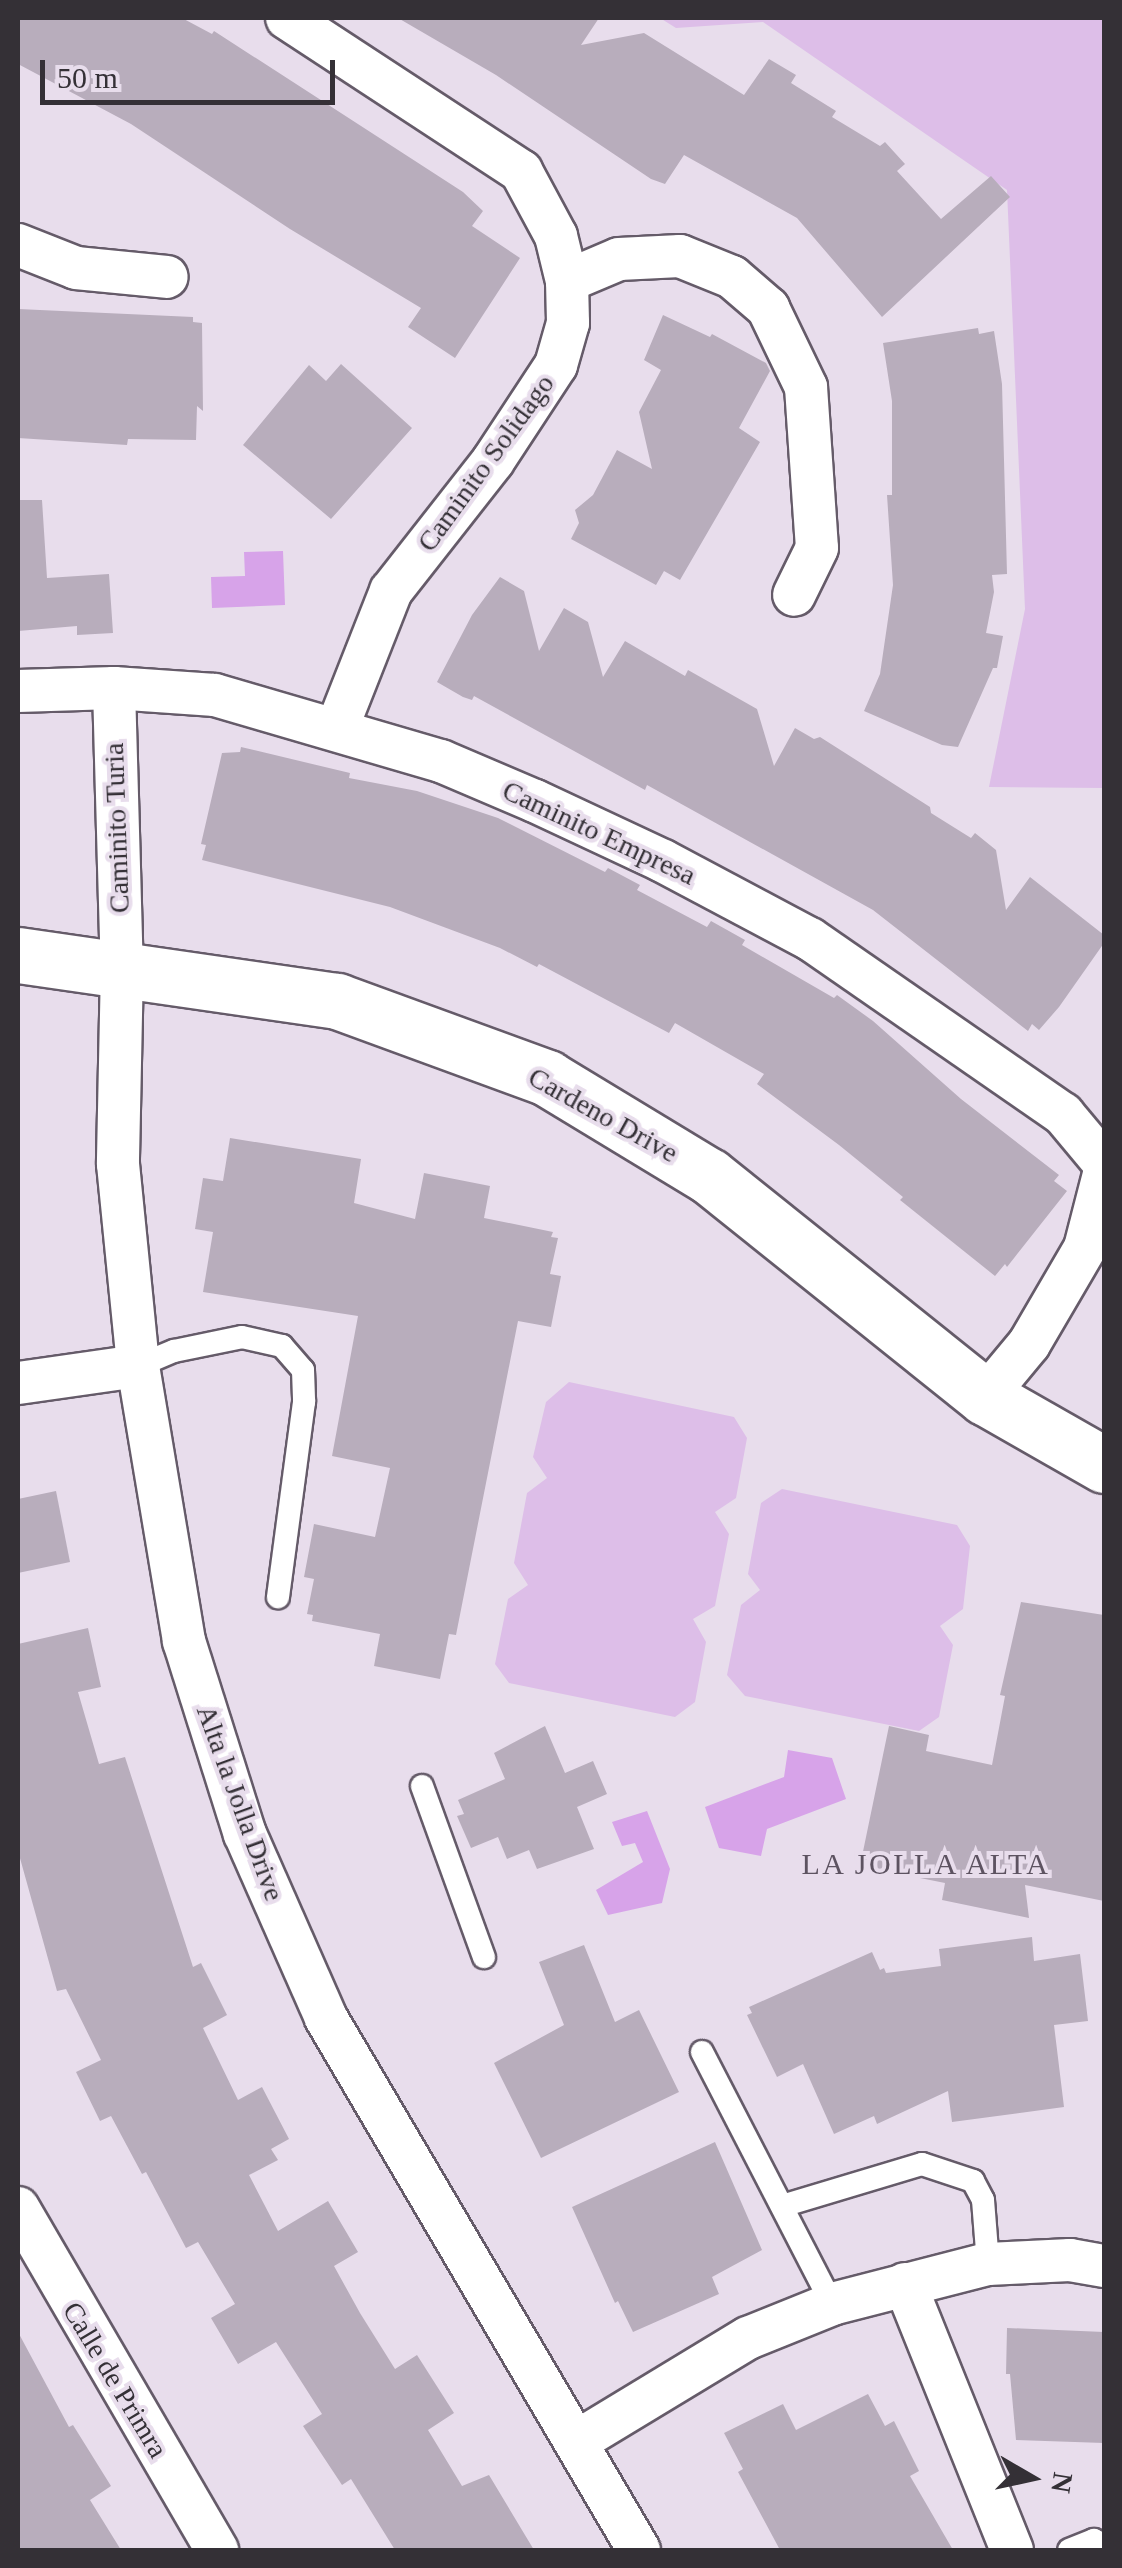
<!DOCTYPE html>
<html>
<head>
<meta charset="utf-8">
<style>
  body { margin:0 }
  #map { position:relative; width:1122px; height:2568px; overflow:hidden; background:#e8ddec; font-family:"Times New Roman",serif }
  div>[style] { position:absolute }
  .green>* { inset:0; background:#ddbee8 }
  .water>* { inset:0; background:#d7a3e9 }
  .building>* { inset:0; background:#b8adbc }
  .roads { filter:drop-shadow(2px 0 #655b69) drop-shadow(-2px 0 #655b69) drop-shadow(0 2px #655b69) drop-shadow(0 -2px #655b69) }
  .service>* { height:22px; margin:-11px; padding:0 11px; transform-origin:11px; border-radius:11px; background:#fff }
  .minor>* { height:42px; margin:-21px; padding:0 21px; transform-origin:21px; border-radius:21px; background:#fff }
  .tertiary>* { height:55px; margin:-27.5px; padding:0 27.5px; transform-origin:27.5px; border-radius:27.5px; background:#fff }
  span { translate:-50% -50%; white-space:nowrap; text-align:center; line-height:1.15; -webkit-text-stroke:8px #e8ddec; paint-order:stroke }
  .street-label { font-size:28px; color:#343036 }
  .neighbourhood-label { font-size:30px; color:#5d5361; letter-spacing:2.5px }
  .frame { position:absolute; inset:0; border:20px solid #343036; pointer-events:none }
  .north { position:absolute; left:982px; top:2428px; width:100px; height:100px; -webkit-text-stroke:8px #e8ddec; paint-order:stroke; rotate:99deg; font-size:28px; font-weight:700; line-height:40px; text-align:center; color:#343036 }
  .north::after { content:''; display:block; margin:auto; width:35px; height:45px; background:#343036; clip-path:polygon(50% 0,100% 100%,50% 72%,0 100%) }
  .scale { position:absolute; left:40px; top:60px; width:295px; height:45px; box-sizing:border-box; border:5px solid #343036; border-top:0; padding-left:12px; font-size:30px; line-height:35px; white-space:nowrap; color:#343036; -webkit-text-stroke:8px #e8ddec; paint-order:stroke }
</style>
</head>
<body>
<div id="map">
  <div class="green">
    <div style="clip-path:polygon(660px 18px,1104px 18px,1104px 788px,989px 787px,1025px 609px,1007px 190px,763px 22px,676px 28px)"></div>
    <div style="clip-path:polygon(569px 1382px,734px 1417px,747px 1438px,736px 1498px,715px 1512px,729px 1534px,715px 1606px,693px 1619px,706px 1642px,695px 1702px,675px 1717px,509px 1683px,495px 1664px,508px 1599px,528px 1585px,514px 1563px,527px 1493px,547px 1478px,533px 1457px,546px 1402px)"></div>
    <div style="clip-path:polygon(782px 1489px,957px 1525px,970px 1546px,963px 1609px,940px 1626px,953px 1645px,939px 1717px,919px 1731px,745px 1696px,727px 1675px,741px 1605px,760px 1590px,748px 1574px,761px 1503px)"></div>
  </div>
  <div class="water">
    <div style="clip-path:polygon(283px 551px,285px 605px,212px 608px,211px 577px,245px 576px,244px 552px)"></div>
    <div style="clip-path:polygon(788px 1750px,832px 1758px,846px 1799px,767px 1829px,761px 1856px,719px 1848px,705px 1807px,784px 1777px)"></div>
    <div style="clip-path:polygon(647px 1811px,670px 1869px,662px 1903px,608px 1915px,596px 1890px,643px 1862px,635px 1843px,622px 1846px,612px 1822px)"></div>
  </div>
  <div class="building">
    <div style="clip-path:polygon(18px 18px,182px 18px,212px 34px,214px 31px,463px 192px,483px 211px,472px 226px,520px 258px,455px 358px,408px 327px,421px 308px,290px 229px,131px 124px,18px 64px)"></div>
    <div style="clip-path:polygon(398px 18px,599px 18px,581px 45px,644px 33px,744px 95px,769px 59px,796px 75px,791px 83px,836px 111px,832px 117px,880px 146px,885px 142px,905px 164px,897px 171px,941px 219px,991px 176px,1010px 197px,882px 317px,797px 218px,684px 155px,665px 184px,651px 179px,496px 75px)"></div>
    <div style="clip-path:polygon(18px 309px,193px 317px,193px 322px,202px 323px,203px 411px,197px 406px,196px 440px,128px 439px,127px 445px,18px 438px)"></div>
    <div style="clip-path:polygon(663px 315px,710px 337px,712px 334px,766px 363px,770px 371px,739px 428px,760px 442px,680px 580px,664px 571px,656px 585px,571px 539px,579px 523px,575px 510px,593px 495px,617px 450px,652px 469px,639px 412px,661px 370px,644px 360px)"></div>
    <div style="clip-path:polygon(978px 328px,979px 334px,994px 331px,1002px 384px,1007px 574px,992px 575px,994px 592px,986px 633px,1003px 636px,997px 668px,993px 668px,958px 747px,942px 745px,864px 711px,880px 674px,893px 585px,887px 495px,892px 495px,892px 401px,883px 343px)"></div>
    <div style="clip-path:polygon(341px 364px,412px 428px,331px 519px,243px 445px,309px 365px,326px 381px)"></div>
    <div style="clip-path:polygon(18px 500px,42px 500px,47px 578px,109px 574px,113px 633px,77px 635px,77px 626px,18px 631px)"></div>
    <div style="clip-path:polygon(500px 577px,524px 591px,539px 651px,564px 608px,588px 622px,603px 677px,625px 641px,685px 676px,688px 670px,757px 709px,774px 766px,795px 728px,814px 739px,820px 737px,930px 807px,931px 813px,971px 838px,975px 833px,996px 850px,1006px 910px,1030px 877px,1104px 935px,1104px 943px,1059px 1007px,1039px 1030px,1032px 1024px,1028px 1031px,873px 910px,647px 785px,645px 790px,474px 696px,472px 700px,463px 697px,437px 682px,472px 615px)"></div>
    <div style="clip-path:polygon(241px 747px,350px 773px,349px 778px,417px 791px,498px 818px,605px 872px,608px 868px,640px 885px,637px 890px,707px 927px,711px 921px,745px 940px,742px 945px,834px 998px,837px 995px,873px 1021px,961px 1099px,1059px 1175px,1054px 1181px,1067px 1191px,1007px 1267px,1005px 1264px,995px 1276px,900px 1200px,903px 1197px,839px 1145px,757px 1084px,764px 1074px,675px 1023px,669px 1033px,539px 964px,537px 967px,500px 948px,390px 907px,202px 860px,206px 845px,201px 844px,222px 753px,240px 752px)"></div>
    <div style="clip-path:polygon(230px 1138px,361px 1159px,354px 1203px,415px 1219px,424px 1173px,490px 1186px,484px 1218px,553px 1232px,551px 1237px,558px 1238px,550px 1274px,561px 1276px,551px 1327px,518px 1321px,456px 1635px,449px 1634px,440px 1679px,374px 1666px,380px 1634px,312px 1621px,313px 1615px,307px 1614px,314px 1579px,304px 1577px,314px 1524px,375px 1537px,390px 1468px,332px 1456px,358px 1316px,203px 1292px,213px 1232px,195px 1229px,203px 1178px,223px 1181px)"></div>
    <div style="clip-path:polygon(56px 1491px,70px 1562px,18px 1573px,18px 1499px)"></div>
    <div style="clip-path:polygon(1021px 1602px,1104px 1615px,1104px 1901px,1025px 1885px,1029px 1918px,942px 1900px,945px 1883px,860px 1866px,889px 1726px,929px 1735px,926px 1751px,992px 1765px,1005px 1696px,1000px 1695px)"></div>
    <div style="clip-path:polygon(88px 1628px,101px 1687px,78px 1692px,99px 1764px,125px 1757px,193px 1967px,201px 1963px,227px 2015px,203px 2028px,238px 2100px,262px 2087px,289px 2139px,271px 2149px,278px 2160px,249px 2175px,278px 2231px,328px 2201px,358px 2252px,334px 2266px,360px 2313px,395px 2369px,417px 2355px,454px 2413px,428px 2430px,462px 2486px,489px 2475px,534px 2550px,395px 2550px,351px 2479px,342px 2485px,303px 2426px,322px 2414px,276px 2342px,238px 2364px,211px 2318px,235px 2304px,198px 2242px,186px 2248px,146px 2172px,142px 2174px,111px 2116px,100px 2121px,76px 2072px,101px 2060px,66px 1989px,57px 1991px,18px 1851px,18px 1644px)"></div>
    <div style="clip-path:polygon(545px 1726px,565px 1773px,593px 1761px,607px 1794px,577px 1807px,594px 1849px,537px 1869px,529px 1850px,507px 1859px,498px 1837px,471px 1848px,457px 1816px,464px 1814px,458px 1800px,505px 1779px,494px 1753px)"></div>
    <div style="clip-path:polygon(1032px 1937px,1034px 1961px,1080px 1954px,1088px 2021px,1054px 2025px,1064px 2107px,952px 2122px,948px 2091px,877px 2124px,874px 2116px,834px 2134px,803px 2064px,777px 2077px,747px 2015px,752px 2013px,749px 2007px,872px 1952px,880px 1970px,884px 1968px,886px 1973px,941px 1966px,939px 1949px)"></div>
    <div style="clip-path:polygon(584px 1945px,615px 2022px,639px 2010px,679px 2092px,541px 2158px,494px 2063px,564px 2025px,539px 1962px)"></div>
    <div style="clip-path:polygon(715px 2142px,762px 2250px,712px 2277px,719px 2294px,633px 2332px,618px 2301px,615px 2303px,572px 2207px)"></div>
    <div style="clip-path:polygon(1007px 2328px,1104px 2332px,1104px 2443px,1016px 2440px,1010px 2374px,1006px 2374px)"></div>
    <div style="clip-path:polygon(18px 2332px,69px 2427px,73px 2425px,111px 2486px,90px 2500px,121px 2550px,18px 2550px)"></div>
    <div style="clip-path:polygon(868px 2394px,885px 2426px,894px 2421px,919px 2471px,910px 2476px,953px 2550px,780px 2550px,738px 2472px,743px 2469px,724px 2433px,783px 2404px,796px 2430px)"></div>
  </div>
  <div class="roads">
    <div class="service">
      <div style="left:138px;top:1366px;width:39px;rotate:-23deg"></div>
      <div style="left:174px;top:1351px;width:69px;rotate:-11.6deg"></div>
      <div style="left:242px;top:1337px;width:41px;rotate:12.7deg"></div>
      <div style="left:282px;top:1346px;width:32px;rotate:49deg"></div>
      <div style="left:303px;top:1370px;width:32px;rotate:88deg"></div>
      <div style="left:304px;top:1402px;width:197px;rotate:97.6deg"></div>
      <div style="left:422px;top:1786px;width:182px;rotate:70.1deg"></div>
      <div style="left:702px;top:2052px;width:284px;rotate:62.7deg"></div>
      <div style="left:782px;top:2206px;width:146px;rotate:-16.7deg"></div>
      <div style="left:922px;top:2164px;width:54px;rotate:18.4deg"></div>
      <div style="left:973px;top:2181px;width:21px;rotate:62deg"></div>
      <div style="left:983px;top:2200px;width:64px;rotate:85.5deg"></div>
      <div style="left:1069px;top:2550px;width:27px;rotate:-22deg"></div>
      <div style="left:1094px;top:2540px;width:11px;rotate:27deg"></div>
    </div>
    <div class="minor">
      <div style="left:287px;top:18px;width:280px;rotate:33.2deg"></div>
      <div style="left:521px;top:171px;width:74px;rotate:61.7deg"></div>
      <div style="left:556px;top:236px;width:46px;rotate:76.3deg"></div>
      <div style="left:567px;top:281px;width:42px;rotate:88.6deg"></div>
      <div style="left:568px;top:323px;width:44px;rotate:105.9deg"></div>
      <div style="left:556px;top:365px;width:115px;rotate:123.3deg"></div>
      <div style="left:493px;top:461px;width:165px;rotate:128.1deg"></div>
      <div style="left:391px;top:591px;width:147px;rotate:111.5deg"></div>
      <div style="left:18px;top:245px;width:62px;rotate:21.6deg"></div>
      <div style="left:76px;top:268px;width:91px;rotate:5.6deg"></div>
      <div style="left:567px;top:281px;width:56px;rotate:-22.9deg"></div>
      <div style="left:619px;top:259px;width:61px;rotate:-2.8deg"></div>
      <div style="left:680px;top:256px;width:56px;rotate:22deg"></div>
      <div style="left:732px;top:277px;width:48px;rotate:40.7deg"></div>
      <div style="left:768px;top:308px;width:88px;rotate:64.3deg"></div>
      <div style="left:806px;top:387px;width:161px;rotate:86.1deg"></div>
      <div style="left:817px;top:548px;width:52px;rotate:116.1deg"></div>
      <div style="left:114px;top:688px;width:279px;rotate:88.4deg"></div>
      <div style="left:122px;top:967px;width:197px;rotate:91.2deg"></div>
      <div style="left:118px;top:1164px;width:203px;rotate:84.3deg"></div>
      <div style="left:138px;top:1366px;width:279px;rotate:80.5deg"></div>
      <div style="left:184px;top:1641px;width:202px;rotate:72.5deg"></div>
      <div style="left:245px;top:1834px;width:201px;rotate:66.2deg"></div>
      <div style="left:326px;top:2018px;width:617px;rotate:59.53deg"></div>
      <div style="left:18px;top:691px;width:96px;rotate:-1.8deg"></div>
      <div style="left:114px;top:688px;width:101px;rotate:4deg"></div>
      <div style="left:215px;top:695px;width:235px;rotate:16.3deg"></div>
      <div style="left:441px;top:761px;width:102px;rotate:23.1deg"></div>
      <div style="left:535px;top:801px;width:141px;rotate:25.1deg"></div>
      <div style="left:663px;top:861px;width:166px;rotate:28deg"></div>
      <div style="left:810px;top:939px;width:308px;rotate:34.7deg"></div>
      <div style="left:1063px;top:1114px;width:64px;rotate:50.1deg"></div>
      <div style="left:18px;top:1383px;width:121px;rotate:-8.1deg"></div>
      <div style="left:985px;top:1397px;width:69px;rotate:-50.3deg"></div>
      <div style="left:1029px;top:1344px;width:111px;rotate:-59.7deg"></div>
      <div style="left:1085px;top:1248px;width:76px;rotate:-75.6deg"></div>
      <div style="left:18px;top:2208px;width:396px;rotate:59.8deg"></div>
      <div style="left:905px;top:2284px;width:287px;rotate:68.1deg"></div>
      <div style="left:576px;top:2442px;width:201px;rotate:-31.2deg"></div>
      <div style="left:748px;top:2338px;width:91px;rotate:-22deg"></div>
      <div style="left:832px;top:2304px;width:161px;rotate:-14.4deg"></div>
      <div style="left:988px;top:2264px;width:82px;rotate:-2.8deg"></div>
      <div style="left:1070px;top:2260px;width:35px;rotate:10deg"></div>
    </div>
    <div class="tertiary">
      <div style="left:18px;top:955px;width:322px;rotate:8.2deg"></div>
      <div style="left:337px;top:1001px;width:224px;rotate:20.1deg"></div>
      <div style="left:547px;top:1078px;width:189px;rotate:31.2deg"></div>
      <div style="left:709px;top:1176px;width:354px;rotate:38.7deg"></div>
      <div style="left:985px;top:1397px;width:137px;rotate:29.7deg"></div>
    </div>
  </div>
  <div class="street-label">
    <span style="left:486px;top:463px;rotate:-54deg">Caminito Solidago</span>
    <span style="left:117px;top:828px;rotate:-92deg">Caminito Turia</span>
    <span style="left:599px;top:833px;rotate:25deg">Caminito Empresa</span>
    <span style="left:603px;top:1115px;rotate:29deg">Cardeno Drive</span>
    <span style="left:240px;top:1803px;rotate:70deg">Alta la Jolla Drive</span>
    <span style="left:115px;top:2380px;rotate:59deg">Calle de Primra</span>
  </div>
  <div class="neighbourhood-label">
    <span style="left:926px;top:1864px">LA JOLLA ALTA</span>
  </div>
  <div class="frame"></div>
  <div class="north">N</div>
  <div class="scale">50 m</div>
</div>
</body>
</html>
